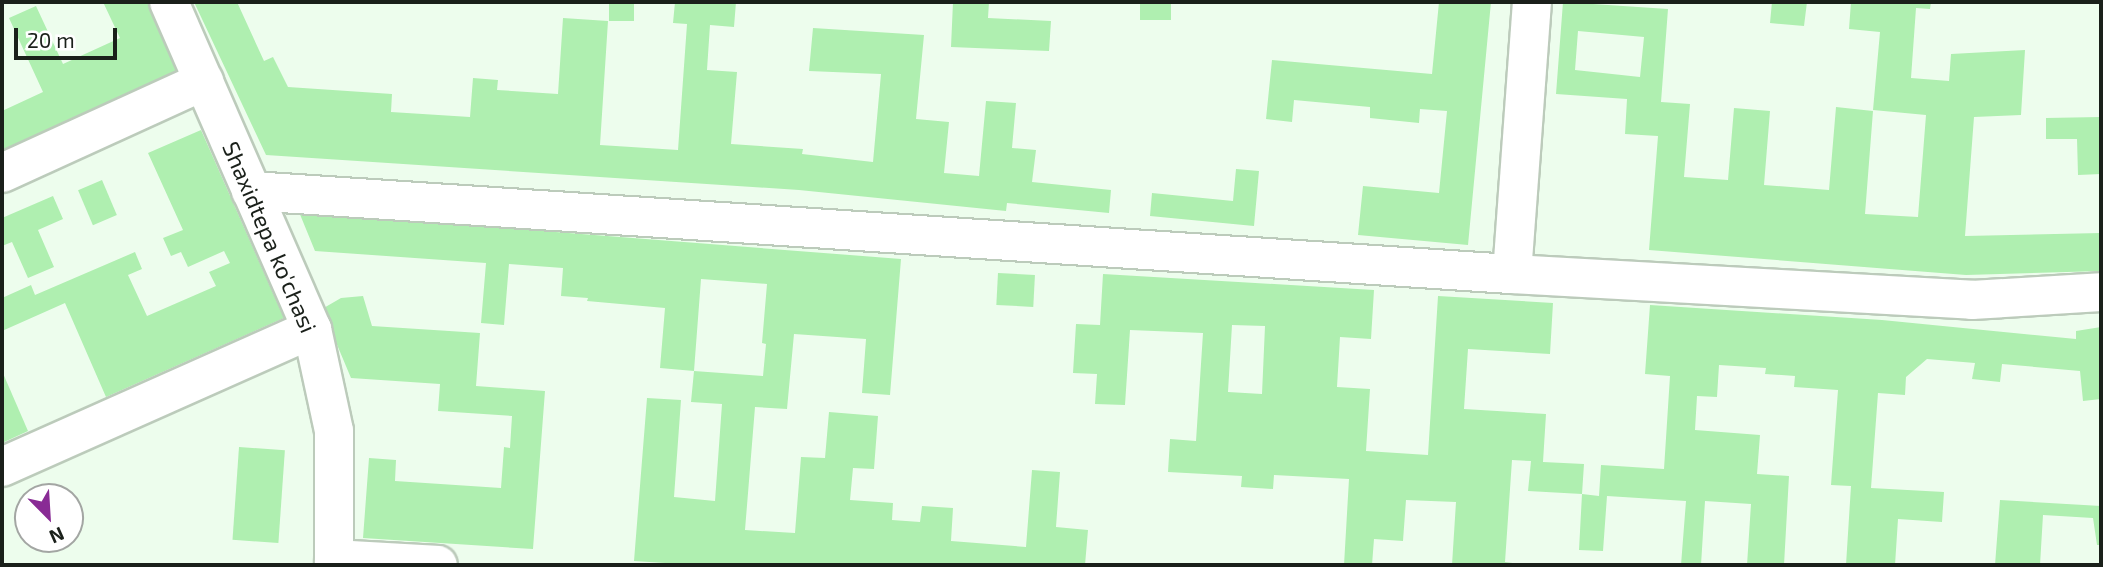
<!DOCTYPE html>
<html>
<head>
<meta charset="utf-8">
<style>
  body { margin:0 }
  #map { position:relative; width:2103px; height:567px; overflow:hidden; background:#edfded; font-family:"Exo 2",sans-serif }
  div>[style] { position:absolute }
  .building>* { inset:0; background:#afefb0; transform-origin:0 0 }
  .roads { filter:drop-shadow(2px 0 #bccbbb) drop-shadow(-2px 0 #bccbbb) drop-shadow(0 2px #bccbbb) drop-shadow(0 -2px #bccbbb) }
  .minor>* { height:38px; margin:-19px; padding:0 19px; transform-origin:19px; border-radius:19px; background:#fff }
  span { translate:-50% -50%; white-space:nowrap; text-align:center; line-height:1.15; -webkit-text-stroke:5px #fff; paint-order:stroke }
  .street-label { font-size:23px; color:#1a201a }
  .frame { position:absolute; inset:0; border:4px solid #1a201a; pointer-events:none }
  .north { position:absolute; left:14px; top:483px; width:70px; height:70px; box-sizing:border-box; background:#fff; border:2px solid #a3a6a3; border-radius:50%; rotate:156deg; font-size:19px; font-weight:700; line-height:28px; text-align:center; color:#1a201a }
  .north::after { content:''; display:block; margin:auto; width:24px; height:32px; background:#892b95; clip-path:polygon(50% 0,100% 100%,50% 72%,0 100%) }
  .scale { position:absolute; left:14px; top:28px; width:103px; height:32px; box-sizing:border-box; border:4px solid #1a201a; border-top:0; padding-left:9px; font-size:21px; line-height:24px; white-space:nowrap; color:#1a201a; -webkit-text-stroke:5px #fff; paint-order:stroke }
</style>
</head>
<body>
<div id="map">
  <div class="building">
    <div style="clip-path:polygon(103px 2px,151px 2px,183px 71px,2px 153px,2px 111px,43px 92px,9px 18px,36px 6px,63px 64px,120px 38px)"></div>
    <div style="clip-path:polygon(194px 2px,237px 2px,264px 61px,273px 57px,288px 87px,392px 94px,391px 112px,470px 117px,473px 78px,498px 80px,497px 90px,558px 94px,563px 18px,608px 21px,600px 145px,678px 150px,687px 24px,673px 23px,675px 2px,736px 2px,734px 27px,710px 25px,707px 70px,737px 72px,731px 144px,803px 149px,802px 154px,873px 162px,881px 74px,809px 71px,813px 28px,924px 35px,916px 119px,949px 122px,944px 173px,979px 176px,986px 101px,1016px 103px,1012px 148px,1036px 150px,1032px 182px,1111px 190px,1109px 213px,1007px 203px,1006px 211px,799px 190px,266px 155px)"></div>
    <div style="left:609px;top:2px;width:25px;height:19px"></div>
    <div style="clip-path:polygon(953px 2px,989px 2px,988px 18px,1051px 21px,1049px 51px,951px 47px)"></div>
    <div style="left:1140px;top:2px;width:31px;height:18px"></div>
    <div style="clip-path:polygon(1439px 2px,1491px 2px,1468px 245px,1358px 235px,1363px 186px,1439px 193px,1447px 111px,1420px 109px,1419px 123px,1370px 118px,1370px 107px,1294px 100px,1292px 122px,1266px 119px,1272px 60px,1432px 74px)"></div>
    <div style="clip-path:polygon(evenodd,1563px 2px,1668px 9px,1661px 102px,1690px 104px,1684px 177px,1728px 180px,1734px 108px,1770px 111px,1764px 185px,1829px 190px,1836px 107px,1873px 111px,1865px 214px,1918px 217px,1926px 115px,1873px 110px,1880px 32px,1849px 29px,1851px 2px,1931px 2px,1930px 9px,1916px 8px,1911px 78px,1949px 81px,1951px 54px,2025px 50px,2021px 115px,1974px 117px,1965px 236px,2101px 233px,2101px 271px,1966px 275px,1649px 250px,1658px 136px,1625px 134px,1627px 99px,1556px 94px,1563px 2px,1578px 31px,1644px 37px,1640px 77px,1575px 70px,1578px 31px)"></div>
    <div style="clip-path:polygon(1772px 2px,1807px 2px,1804px 26px,1770px 23px)"></div>
    <div style="clip-path:polygon(2100px 117px,2101px 174px,2078px 175px,2077px 139px,2046px 139px,2046px 118px)"></div>
    <div style="clip-path:polygon(201px 130px,284px 318px,106px 397px,65px 303px,2px 331px,2px 298px,31px 285px,35px 295px,135px 252px,142px 269px,128px 275px,147px 316px,216px 286px,209px 272px,230px 263px,224px 251px,188px 267px,181px 252px,171px 256px,163px 238px,183px 230px,148px 153px)"></div>
    <div style="clip-path:polygon(1236px 169px,1259px 171px,1254px 226px,1150px 216px,1152px 193px,1233px 201px)"></div>
    <div style="left:102px;top:180px;width:38px;height:26px;rotate:67deg"></div>
    <div style="clip-path:polygon(53px 196px,63px 219px,38px 230px,54px 267px,28px 278px,12px 242px,2px 246px,2px 218px)"></div>
    <div style="clip-path:polygon(299px 212px,901px 259px,890px 395px,862px 393px,866px 339px,794px 334px,787px 409px,755px 407px,745px 530px,795px 533px,801px 457px,825px 458px,829px 412px,878px 416px,874px 469px,853px 468px,850px 500px,893px 503px,892px 520px,920px 522px,922px 506px,953px 508px,951px 541px,1026px 547px,1032px 470px,1060px 472px,1056px 527px,1088px 530px,1085px 565px,696px 565px,634px 561px,647px 398px,681px 400px,674px 497px,715px 501px,722px 404px,691px 402px,694px 371px,763px 376px,766px 344px,762px 343px,767px 284px,701px 279px,694px 371px,660px 368px,665px 308px,587px 301px,588px 298px,561px 296px,563px 268px,509px 264px,504px 325px,481px 323px,486px 263px,315px 251px)"></div>
    <div style="left:998px;top:273px;width:37px;height:32px;rotate:3deg"></div>
    <div style="clip-path:polygon(evenodd,1103px 274px,1374px 290px,1371px 339px,1340px 337px,1337px 387px,1370px 389px,1366px 451px,1428px 455px,1438px 296px,1553px 303px,1550px 354px,1468px 349px,1464px 409px,1546px 414px,1543px 462px,1584px 464px,1582px 494px,1528px 491px,1531px 461px,1512px 460px,1505px 562px,1527px 565px,1452px 565px,1456px 502px,1406px 500px,1403px 541px,1374px 539px,1372px 565px,1344px 565px,1349px 479px,1274px 475px,1273px 489px,1241px 487px,1242px 476px,1168px 472px,1170px 439px,1196px 441px,1203px 333px,1130px 330px,1125px 405px,1095px 404px,1097px 374px,1073px 373px,1076px 324px,1100px 325px,1103px 274px,1232px 325px,1265px 326px,1262px 394px,1228px 392px,1232px 325px)"></div>
    <div style="clip-path:polygon(363px 296px,372px 326px,480px 333px,476px 386px,545px 391px,533px 549px,363px 538px,369px 458px,396px 460px,395px 481px,501px 488px,504px 447px,510px 448px,512px 416px,438px 411px,440px 384px,351px 378px,322px 309px,341px 298px)"></div>
    <div style="clip-path:polygon(1650px 305px,1882px 320px,2076px 339px,2076px 331px,2101px 327px,2101px 399px,2083px 401px,2080px 371px,2002px 364px,2000px 382px,1972px 379px,1975px 363px,1927px 359px,1906px 377px,1905px 395px,1878px 393px,1871px 488px,1944px 492px,1942px 522px,1898px 519px,1895px 565px,1846px 565px,1851px 486px,1831px 485px,1838px 390px,1794px 387px,1795px 376px,1765px 374px,1766px 368px,1719px 365px,1717px 397px,1697px 396px,1695px 430px,1760px 435px,1757px 474px,1789px 476px,1784px 565px,1747px 565px,1751px 504px,1705px 501px,1701px 565px,1681px 565px,1686px 501px,1607px 496px,1603px 551px,1579px 550px,1582px 494px,1599px 496px,1601px 465px,1664px 469px,1670px 376px,1645px 374px)"></div>
    <div style="clip-path:polygon(2px 371px,28px 431px,2px 443px)"></div>
    <div style="left:239px;top:447px;width:46px;height:93px;rotate:4deg"></div>
    <div style="clip-path:polygon(2000px 500px,2101px 506px,2101px 545px,2097px 545px,2093px 518px,2043px 515px,2040px 565px,1995px 565px)"></div>
  </div>
  <div class="roads">
    <div class="minor">
      <div style="left:169px;top:2px;width:357px;rotate:66.4deg"></div>
      <div style="left:312px;top:329px;width:104px;rotate:77.8deg"></div>
      <div style="left:334px;top:431px;width:134px;rotate:90deg"></div>
      <div style="left:2px;top:173px;width:222px;rotate:-24.5deg"></div>
      <div style="left:251px;top:191px;width:1264px;rotate:3.77deg"></div>
      <div style="left:1512px;top:274px;width:461px;rotate:3.2deg"></div>
      <div style="left:1972px;top:300px;width:129px;rotate:-3.5deg"></div>
      <div style="left:1512px;top:274px;width:273px;rotate:-85.8deg"></div>
      <div style="left:2px;top:467px;width:339px;rotate:-24deg"></div>
      <div style="left:334px;top:559px;width:104px;rotate:3.3deg"></div>
    </div>
  </div>
  <div class="street-label">
    <span style="left:270px;top:237px;rotate:67deg">Shaxidtepa ko'chasi</span>
  </div>
  <div class="frame"></div>
  <div class="north">N</div>
  <div class="scale">20 m</div>
</div>
</body>
</html>
